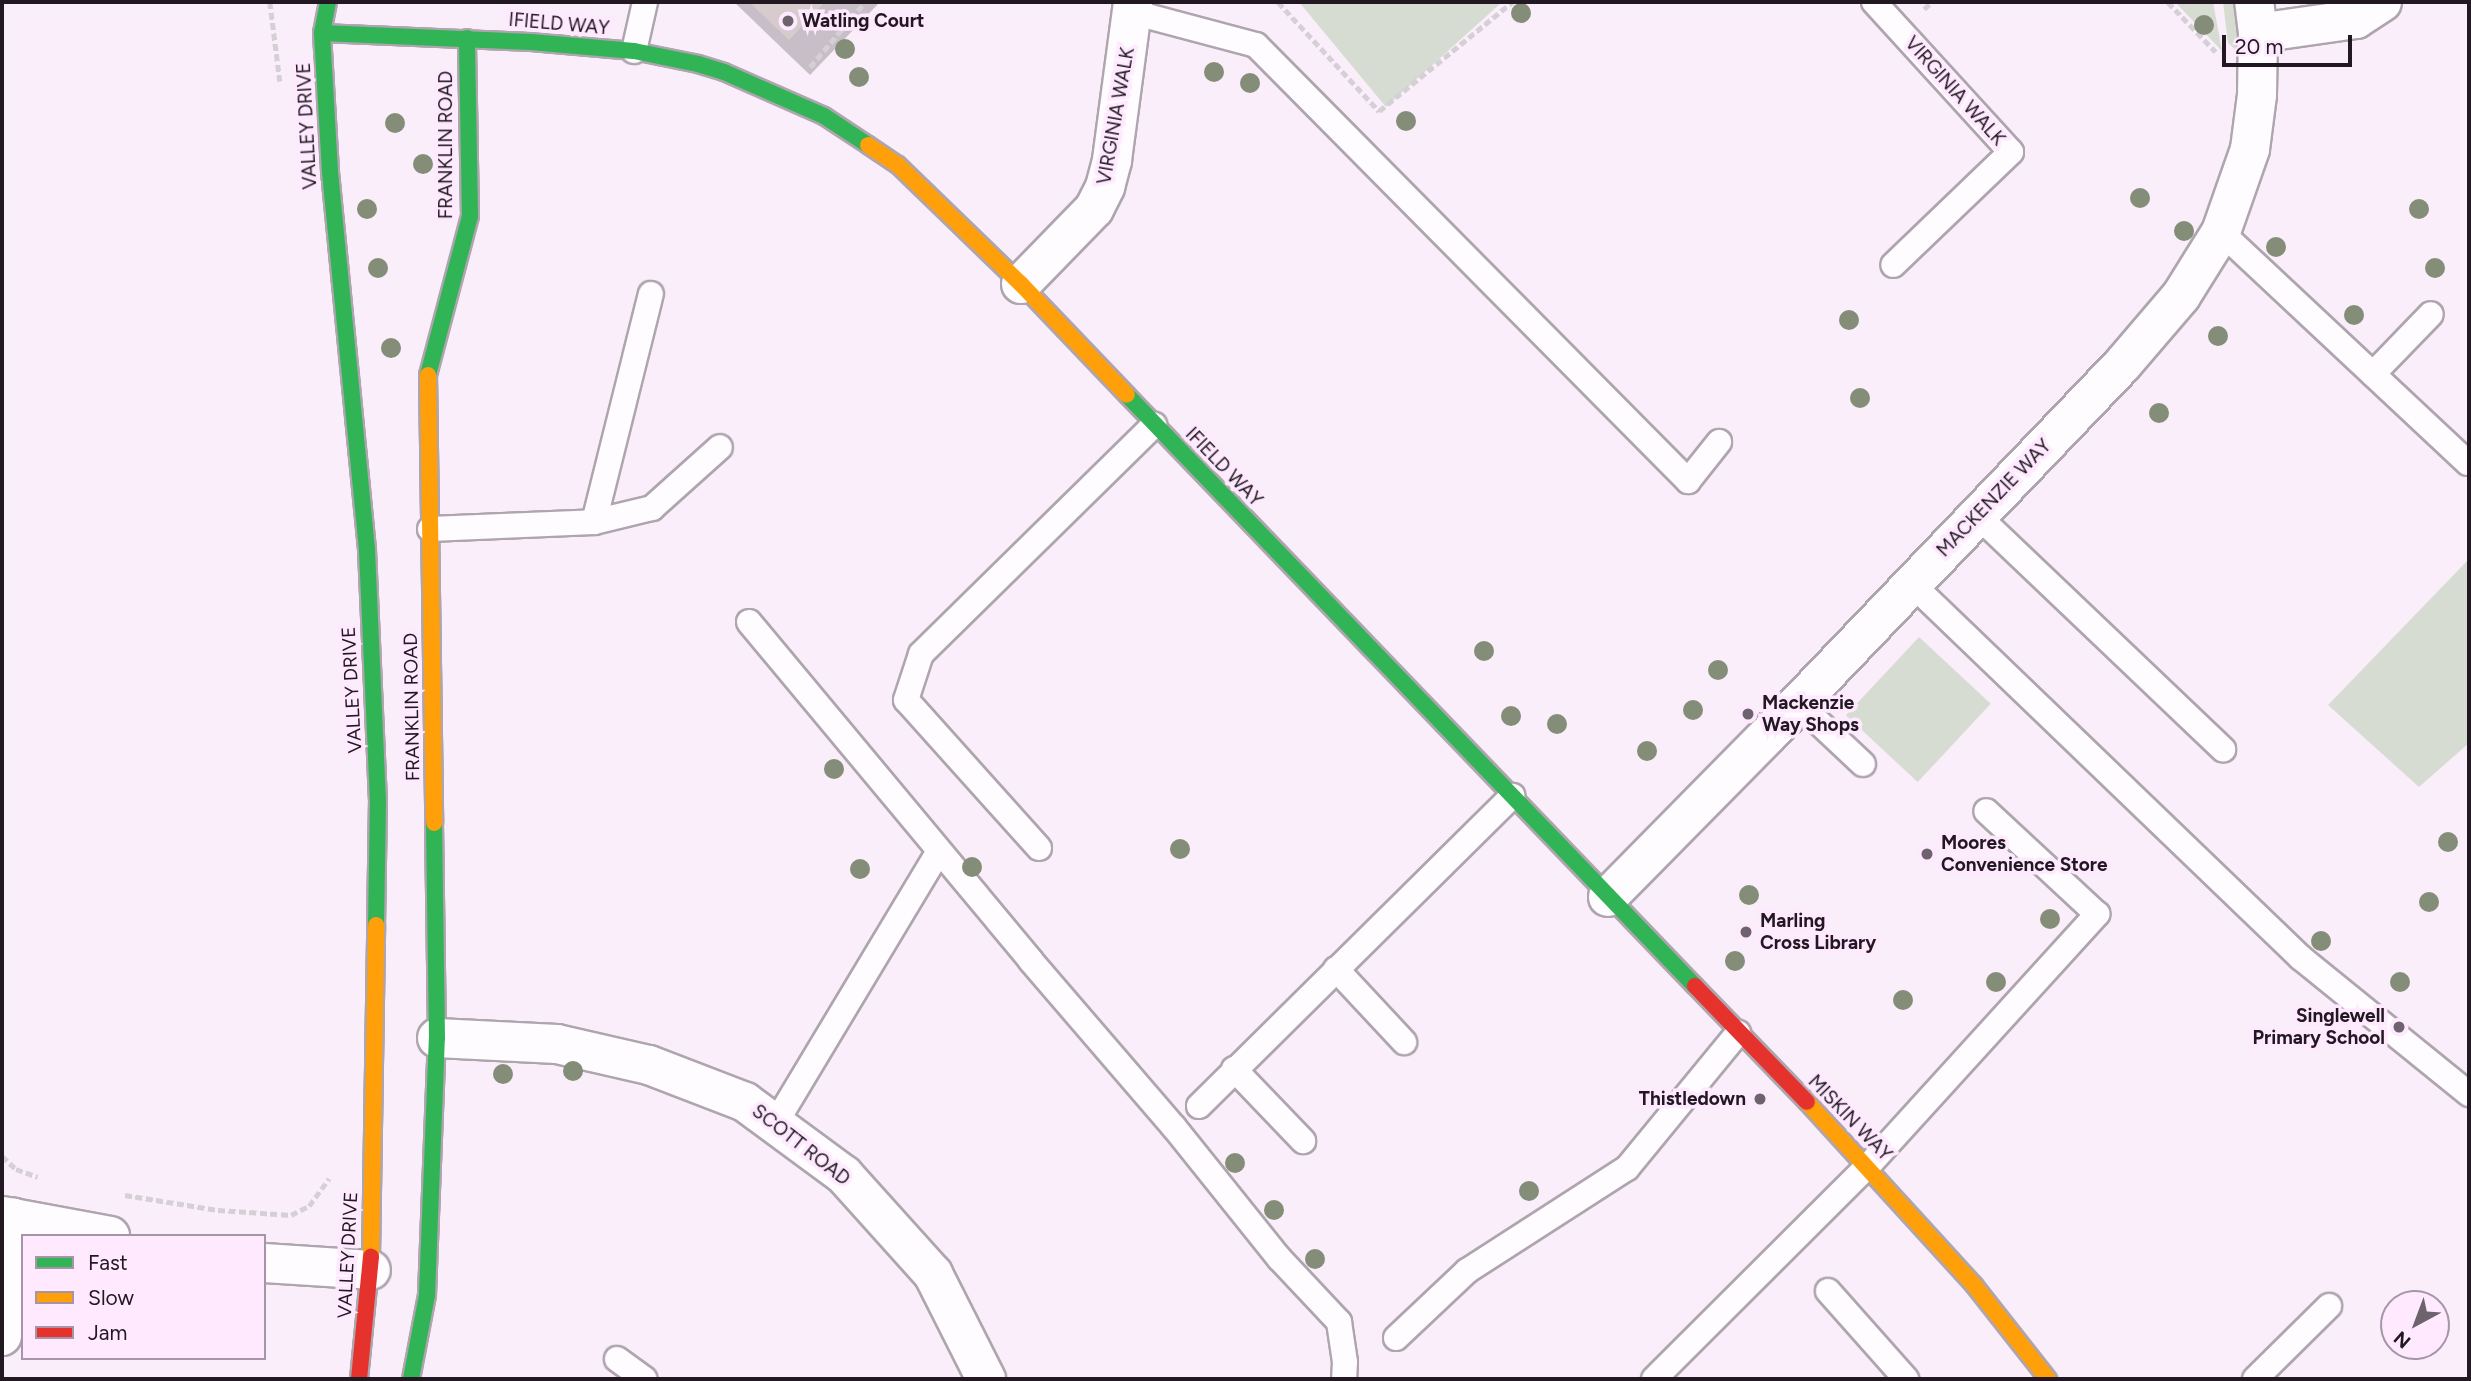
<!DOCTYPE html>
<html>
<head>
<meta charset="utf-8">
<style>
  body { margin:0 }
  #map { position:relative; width:2471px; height:1381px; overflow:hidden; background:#f9eef9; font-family:Figtree,sans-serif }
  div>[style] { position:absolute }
  .green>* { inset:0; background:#d7dcd2; transform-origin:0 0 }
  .shadow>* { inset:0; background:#0003 }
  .building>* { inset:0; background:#d7cbce }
  .path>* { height:4.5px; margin-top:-2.25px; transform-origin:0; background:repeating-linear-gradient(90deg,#d5d0d5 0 7px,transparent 0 10.5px) }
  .roads { filter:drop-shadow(2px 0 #aea5ae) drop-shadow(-2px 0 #aea5ae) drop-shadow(0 2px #aea5ae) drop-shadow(0 -2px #aea5ae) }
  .lane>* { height:24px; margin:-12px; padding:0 12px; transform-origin:12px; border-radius:12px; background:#fefcfe }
  .street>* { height:38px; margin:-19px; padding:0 19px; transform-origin:19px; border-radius:19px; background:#fefcfe }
  .fast>* { height:16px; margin:-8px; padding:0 8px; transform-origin:8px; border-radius:8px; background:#30b455 }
  .slow>* { height:16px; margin:-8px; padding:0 8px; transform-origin:8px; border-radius:8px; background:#ff9f0a }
  .jam>* { height:16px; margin:-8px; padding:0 8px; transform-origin:8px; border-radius:8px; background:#e5322d }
  .trees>* { width:20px; height:20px; margin:-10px; border-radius:50%; background:#848d77 }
  .dots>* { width:19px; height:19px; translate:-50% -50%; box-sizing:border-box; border:4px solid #fee9fe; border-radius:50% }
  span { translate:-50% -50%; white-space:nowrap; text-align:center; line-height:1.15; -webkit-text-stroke:7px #fee9fe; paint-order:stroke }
  .poi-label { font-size:19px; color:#211821; font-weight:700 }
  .left { translate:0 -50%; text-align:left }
  .right { translate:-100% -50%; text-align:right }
  .street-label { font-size:19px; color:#211821 }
  .frame { position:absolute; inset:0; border:4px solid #211821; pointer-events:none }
  .legend { position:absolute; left:21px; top:1234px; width:245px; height:126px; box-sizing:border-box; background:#fee9fe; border:2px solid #a695a6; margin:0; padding:9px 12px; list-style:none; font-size:21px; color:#211821 }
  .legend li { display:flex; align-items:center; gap:14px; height:35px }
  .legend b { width:35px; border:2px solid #a695a6 }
  .north { position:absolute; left:2380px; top:1290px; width:70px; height:70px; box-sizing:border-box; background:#fee9fe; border:2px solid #a695a6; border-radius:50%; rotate:221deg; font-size:19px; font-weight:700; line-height:28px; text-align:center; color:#211821 }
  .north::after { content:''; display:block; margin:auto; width:24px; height:32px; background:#6d636d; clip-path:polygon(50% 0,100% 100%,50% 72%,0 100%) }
  .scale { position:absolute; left:2222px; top:35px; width:130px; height:32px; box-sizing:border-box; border:4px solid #211821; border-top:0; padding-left:9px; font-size:21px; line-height:24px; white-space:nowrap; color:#211821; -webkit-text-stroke:5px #fee9fe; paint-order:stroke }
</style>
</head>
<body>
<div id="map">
  <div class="green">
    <div style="clip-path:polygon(1299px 2px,1502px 2px,1386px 107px)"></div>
    <div style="clip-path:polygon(2175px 2px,2213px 2px,2222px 51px)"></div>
    <div style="clip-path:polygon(2223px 2px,2235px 2px,2240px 54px,2228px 43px)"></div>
    <div style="clip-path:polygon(2469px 559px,2469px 743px,2419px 787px,2328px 705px)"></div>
    <div style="left:1919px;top:637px;width:98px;height:107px;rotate:43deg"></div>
  </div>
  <div class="shadow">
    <div style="clip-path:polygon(734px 2px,880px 2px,810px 75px)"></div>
  </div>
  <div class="building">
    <div style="clip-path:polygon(749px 2px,825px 2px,789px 40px)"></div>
  </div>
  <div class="path">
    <div style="left:270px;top:2px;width:80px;rotate:82.8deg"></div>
    <div style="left:1278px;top:2px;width:149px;rotate:47.2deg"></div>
    <div style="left:1379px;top:111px;width:172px;rotate:-39.3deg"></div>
    <div style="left:2168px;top:2px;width:69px;rotate:46.2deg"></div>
    <div style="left:1924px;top:9px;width:11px;rotate:-41deg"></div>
    <div style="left:810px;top:67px;width:85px;rotate:-49.8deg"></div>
    <div style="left:2px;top:1156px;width:19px;rotate:43deg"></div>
    <div style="left:16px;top:1169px;width:23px;rotate:20deg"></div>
    <div style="left:125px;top:1195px;width:94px;rotate:9.2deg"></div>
    <div style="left:218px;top:1210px;width:73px;rotate:3.9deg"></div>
    <div style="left:291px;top:1215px;width:20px;rotate:-27deg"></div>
    <div style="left:309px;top:1206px;width:34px;rotate:-54deg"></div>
  </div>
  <div class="roads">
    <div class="lane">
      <div style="left:1874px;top:2px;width:203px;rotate:47.6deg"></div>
      <div style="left:2011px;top:152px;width:163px;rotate:136.2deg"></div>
      <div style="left:1132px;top:12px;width:128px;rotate:14.9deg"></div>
      <div style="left:1256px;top:45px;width:614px;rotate:45.26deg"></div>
      <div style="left:1688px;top:481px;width:50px;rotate:-51.5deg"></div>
      <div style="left:634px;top:51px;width:50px;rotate:-77.3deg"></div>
      <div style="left:2221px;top:232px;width:338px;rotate:43.1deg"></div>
      <div style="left:2373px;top:374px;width:83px;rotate:-46deg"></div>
      <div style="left:1977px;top:515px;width:340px;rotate:43.6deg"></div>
      <div style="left:594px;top:522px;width:235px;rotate:-76deg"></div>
      <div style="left:430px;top:529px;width:164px;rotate:-2.4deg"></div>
      <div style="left:594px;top:522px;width:60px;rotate:-13.6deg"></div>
      <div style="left:652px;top:508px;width:91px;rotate:-41.9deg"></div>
      <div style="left:1912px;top:584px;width:540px;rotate:43.87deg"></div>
      <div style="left:2301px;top:958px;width:216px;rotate:39deg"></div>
      <div style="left:749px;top:622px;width:441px;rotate:50.2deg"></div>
      <div style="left:1031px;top:961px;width:219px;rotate:49.3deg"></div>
      <div style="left:1174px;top:1127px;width:168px;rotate:51.3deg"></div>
      <div style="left:1279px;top:1258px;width:88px;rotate:46.8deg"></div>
      <div style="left:1339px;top:1322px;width:40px;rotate:81.5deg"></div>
      <div style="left:1345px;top:1362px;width:17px;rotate:93deg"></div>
      <div style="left:1798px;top:703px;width:89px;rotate:43.2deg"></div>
      <div style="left:1039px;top:848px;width:199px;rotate:-131.9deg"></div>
      <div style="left:906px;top:700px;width:48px;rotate:-71.9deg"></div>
      <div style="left:921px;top:654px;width:327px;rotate:-44.5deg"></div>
      <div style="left:1336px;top:969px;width:100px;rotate:47deg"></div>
      <div style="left:1234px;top:1069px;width:100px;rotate:46.2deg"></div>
      <div style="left:1199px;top:1106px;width:441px;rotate:-44.7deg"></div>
      <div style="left:775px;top:1124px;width:318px;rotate:-59deg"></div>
      <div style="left:1828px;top:1291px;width:118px;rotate:48.4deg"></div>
      <div style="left:1396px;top:1338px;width:98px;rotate:-43.3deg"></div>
      <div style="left:1467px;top:1271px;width:190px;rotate:-32.8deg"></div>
      <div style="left:1627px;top:1168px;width:175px;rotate:-50.6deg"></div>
      <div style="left:617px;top:1359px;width:34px;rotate:36deg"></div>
      <div style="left:1654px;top:1379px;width:302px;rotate:-44.9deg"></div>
      <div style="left:1868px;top:1166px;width:341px;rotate:-47.7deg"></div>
      <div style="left:2097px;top:914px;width:151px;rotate:-137.1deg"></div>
      <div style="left:2255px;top:1379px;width:104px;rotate:-44.6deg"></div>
    </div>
    <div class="street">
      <div style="left:2258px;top:33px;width:99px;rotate:-8.1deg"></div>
      <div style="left:2356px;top:19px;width:31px;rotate:-33deg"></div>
      <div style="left:1021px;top:284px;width:105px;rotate:-45.8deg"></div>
      <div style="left:1094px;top:209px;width:25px;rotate:-63deg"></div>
      <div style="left:1105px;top:187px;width:28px;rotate:-75deg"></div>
      <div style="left:1112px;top:160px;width:159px;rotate:-82.4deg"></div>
      <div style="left:1608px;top:897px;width:228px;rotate:-45.4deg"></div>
      <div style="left:1768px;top:735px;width:512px;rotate:-46.27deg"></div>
      <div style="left:2122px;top:365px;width:91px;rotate:-49.5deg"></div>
      <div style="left:2181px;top:296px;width:75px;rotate:-58deg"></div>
      <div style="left:2221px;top:232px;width:88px;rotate:-70.7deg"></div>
      <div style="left:2250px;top:149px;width:54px;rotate:-82.6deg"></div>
      <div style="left:2257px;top:95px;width:62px;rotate:-89.1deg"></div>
      <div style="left:2258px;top:33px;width:31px;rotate:-97deg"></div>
      <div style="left:437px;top:1038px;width:120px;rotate:2.9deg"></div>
      <div style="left:557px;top:1044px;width:94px;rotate:12.9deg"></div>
      <div style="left:649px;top:1065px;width:103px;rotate:21.1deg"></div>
      <div style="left:745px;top:1102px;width:123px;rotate:36.4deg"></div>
      <div style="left:844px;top:1175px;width:133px;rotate:48deg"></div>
      <div style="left:933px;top:1274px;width:118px;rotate:63.2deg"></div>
      <div style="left:2px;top:1216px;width:110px;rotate:10.5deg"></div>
      <div style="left:264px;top:1263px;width:107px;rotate:3.7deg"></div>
      <div style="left:2px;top:1336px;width:119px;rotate:-84.7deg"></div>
    </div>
    <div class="fast">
      <div style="left:328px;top:2px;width:32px;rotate:101deg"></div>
      <div style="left:322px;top:33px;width:139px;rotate:86.7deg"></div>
      <div style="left:330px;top:172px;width:380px;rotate:84.4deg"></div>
      <div style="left:367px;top:550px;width:250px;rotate:87.5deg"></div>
      <div style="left:378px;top:800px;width:125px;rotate:90.9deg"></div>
      <div style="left:322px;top:33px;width:209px;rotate:2.5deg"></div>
      <div style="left:531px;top:42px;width:103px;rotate:5deg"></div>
      <div style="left:634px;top:51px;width:65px;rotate:11.5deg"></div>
      <div style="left:698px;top:64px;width:27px;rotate:17deg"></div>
      <div style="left:724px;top:72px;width:109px;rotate:23.7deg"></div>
      <div style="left:824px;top:116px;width:53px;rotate:33.4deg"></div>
      <div style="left:428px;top:375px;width:164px;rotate:-75.2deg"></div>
      <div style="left:470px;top:216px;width:178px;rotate:-91deg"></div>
      <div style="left:1127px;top:395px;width:820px;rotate:46.14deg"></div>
      <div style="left:411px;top:1379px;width:86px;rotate:-79.2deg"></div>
      <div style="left:427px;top:1295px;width:257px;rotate:-87.8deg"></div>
      <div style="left:437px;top:1038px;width:215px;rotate:-90.8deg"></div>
    </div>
    <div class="slow">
      <div style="left:868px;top:145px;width:36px;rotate:34deg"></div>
      <div style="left:898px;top:165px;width:171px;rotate:44.1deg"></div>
      <div style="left:1021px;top:284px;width:153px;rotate:46.3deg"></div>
      <div style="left:428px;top:375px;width:448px;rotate:89.2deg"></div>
      <div style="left:1807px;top:1102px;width:248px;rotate:47.6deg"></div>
      <div style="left:1974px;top:1285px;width:120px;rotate:51.8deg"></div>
      <div style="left:371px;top:1257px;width:332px;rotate:-89.1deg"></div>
    </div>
    <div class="jam">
      <div style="left:1695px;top:986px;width:161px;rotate:46deg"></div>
      <div style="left:359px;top:1379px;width:123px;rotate:-84.4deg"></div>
    </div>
  </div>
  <div class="trees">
    <div style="left:1521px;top:13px"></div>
    <div style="left:2204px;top:25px"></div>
    <div style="left:845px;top:49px"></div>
    <div style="left:1214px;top:72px"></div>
    <div style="left:859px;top:77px"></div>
    <div style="left:1250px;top:83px"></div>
    <div style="left:1406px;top:121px"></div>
    <div style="left:395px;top:123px"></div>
    <div style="left:423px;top:164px"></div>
    <div style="left:2140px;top:198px"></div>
    <div style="left:367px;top:209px"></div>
    <div style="left:2419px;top:209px"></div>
    <div style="left:2184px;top:231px"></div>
    <div style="left:2276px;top:247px"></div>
    <div style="left:378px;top:268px"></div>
    <div style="left:2435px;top:268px"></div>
    <div style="left:2354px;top:315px"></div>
    <div style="left:1849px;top:320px"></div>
    <div style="left:2218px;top:336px"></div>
    <div style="left:391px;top:348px"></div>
    <div style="left:1860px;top:398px"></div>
    <div style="left:2159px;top:413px"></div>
    <div style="left:1484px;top:651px"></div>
    <div style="left:1718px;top:670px"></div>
    <div style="left:1693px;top:710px"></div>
    <div style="left:1511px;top:716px"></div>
    <div style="left:1557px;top:724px"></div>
    <div style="left:1647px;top:751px"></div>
    <div style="left:834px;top:769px"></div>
    <div style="left:2448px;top:842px"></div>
    <div style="left:1180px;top:849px"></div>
    <div style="left:972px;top:867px"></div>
    <div style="left:860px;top:869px"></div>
    <div style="left:1749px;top:895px"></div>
    <div style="left:2429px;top:902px"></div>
    <div style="left:2050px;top:919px"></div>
    <div style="left:2321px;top:941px"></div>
    <div style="left:1735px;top:961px"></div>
    <div style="left:1996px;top:982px"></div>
    <div style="left:2400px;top:982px"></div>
    <div style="left:1903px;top:1000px"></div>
    <div style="left:573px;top:1071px"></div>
    <div style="left:503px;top:1074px"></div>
    <div style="left:1235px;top:1163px"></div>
    <div style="left:1529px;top:1191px"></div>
    <div style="left:1274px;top:1210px"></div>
    <div style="left:1315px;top:1259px"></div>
  </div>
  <div class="dots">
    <div style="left:788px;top:21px;background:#6d636d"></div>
    <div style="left:1748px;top:714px;background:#6d636d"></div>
    <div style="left:1927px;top:854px;background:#6d636d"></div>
    <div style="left:1746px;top:932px;background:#6d636d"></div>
    <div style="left:2399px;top:1027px;background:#6d636d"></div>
    <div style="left:1760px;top:1099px;background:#6d636d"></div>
  </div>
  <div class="poi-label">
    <span class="left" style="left:802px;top:21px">Watling Court</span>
    <span class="left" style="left:1762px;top:714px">Mackenzie<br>Way Shops</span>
    <span class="left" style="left:1941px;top:854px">Moores<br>Convenience Store</span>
    <span class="left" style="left:1760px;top:932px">Marling<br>Cross Library</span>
    <span class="right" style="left:2385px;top:1027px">Singlewell<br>Primary School</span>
    <span class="right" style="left:1746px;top:1099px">Thistledown</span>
  </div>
  <div class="street-label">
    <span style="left:559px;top:24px;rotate:5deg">IFIELD WAY</span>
    <span style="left:1955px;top:91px;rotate:48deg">VIRGINIA WALK</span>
    <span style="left:1116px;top:116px;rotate:-80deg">VIRGINIA WALK</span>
    <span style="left:307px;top:126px;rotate:-93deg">VALLEY DRIVE</span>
    <span style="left:446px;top:145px;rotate:-90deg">FRANKLIN ROAD</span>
    <span style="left:1224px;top:467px;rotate:46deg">IFIELD WAY</span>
    <span style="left:1994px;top:498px;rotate:-46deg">MACKENZIE WAY</span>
    <span style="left:352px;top:690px;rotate:-93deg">VALLEY DRIVE</span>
    <span style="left:412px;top:707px;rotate:-91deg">FRANKLIN ROAD</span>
    <span style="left:1850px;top:1118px;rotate:46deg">MISKIN WAY</span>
    <span style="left:801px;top:1145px;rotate:38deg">SCOTT ROAD</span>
    <span style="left:348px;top:1255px;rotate:-87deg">VALLEY DRIVE</span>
  </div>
  <div class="frame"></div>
  <ul class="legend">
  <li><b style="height:9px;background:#30b455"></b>Fast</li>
  <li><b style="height:9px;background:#ff9f0a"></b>Slow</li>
  <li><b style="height:9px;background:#e5322d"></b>Jam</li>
  </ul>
  <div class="north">N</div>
  <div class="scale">20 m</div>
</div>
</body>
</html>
